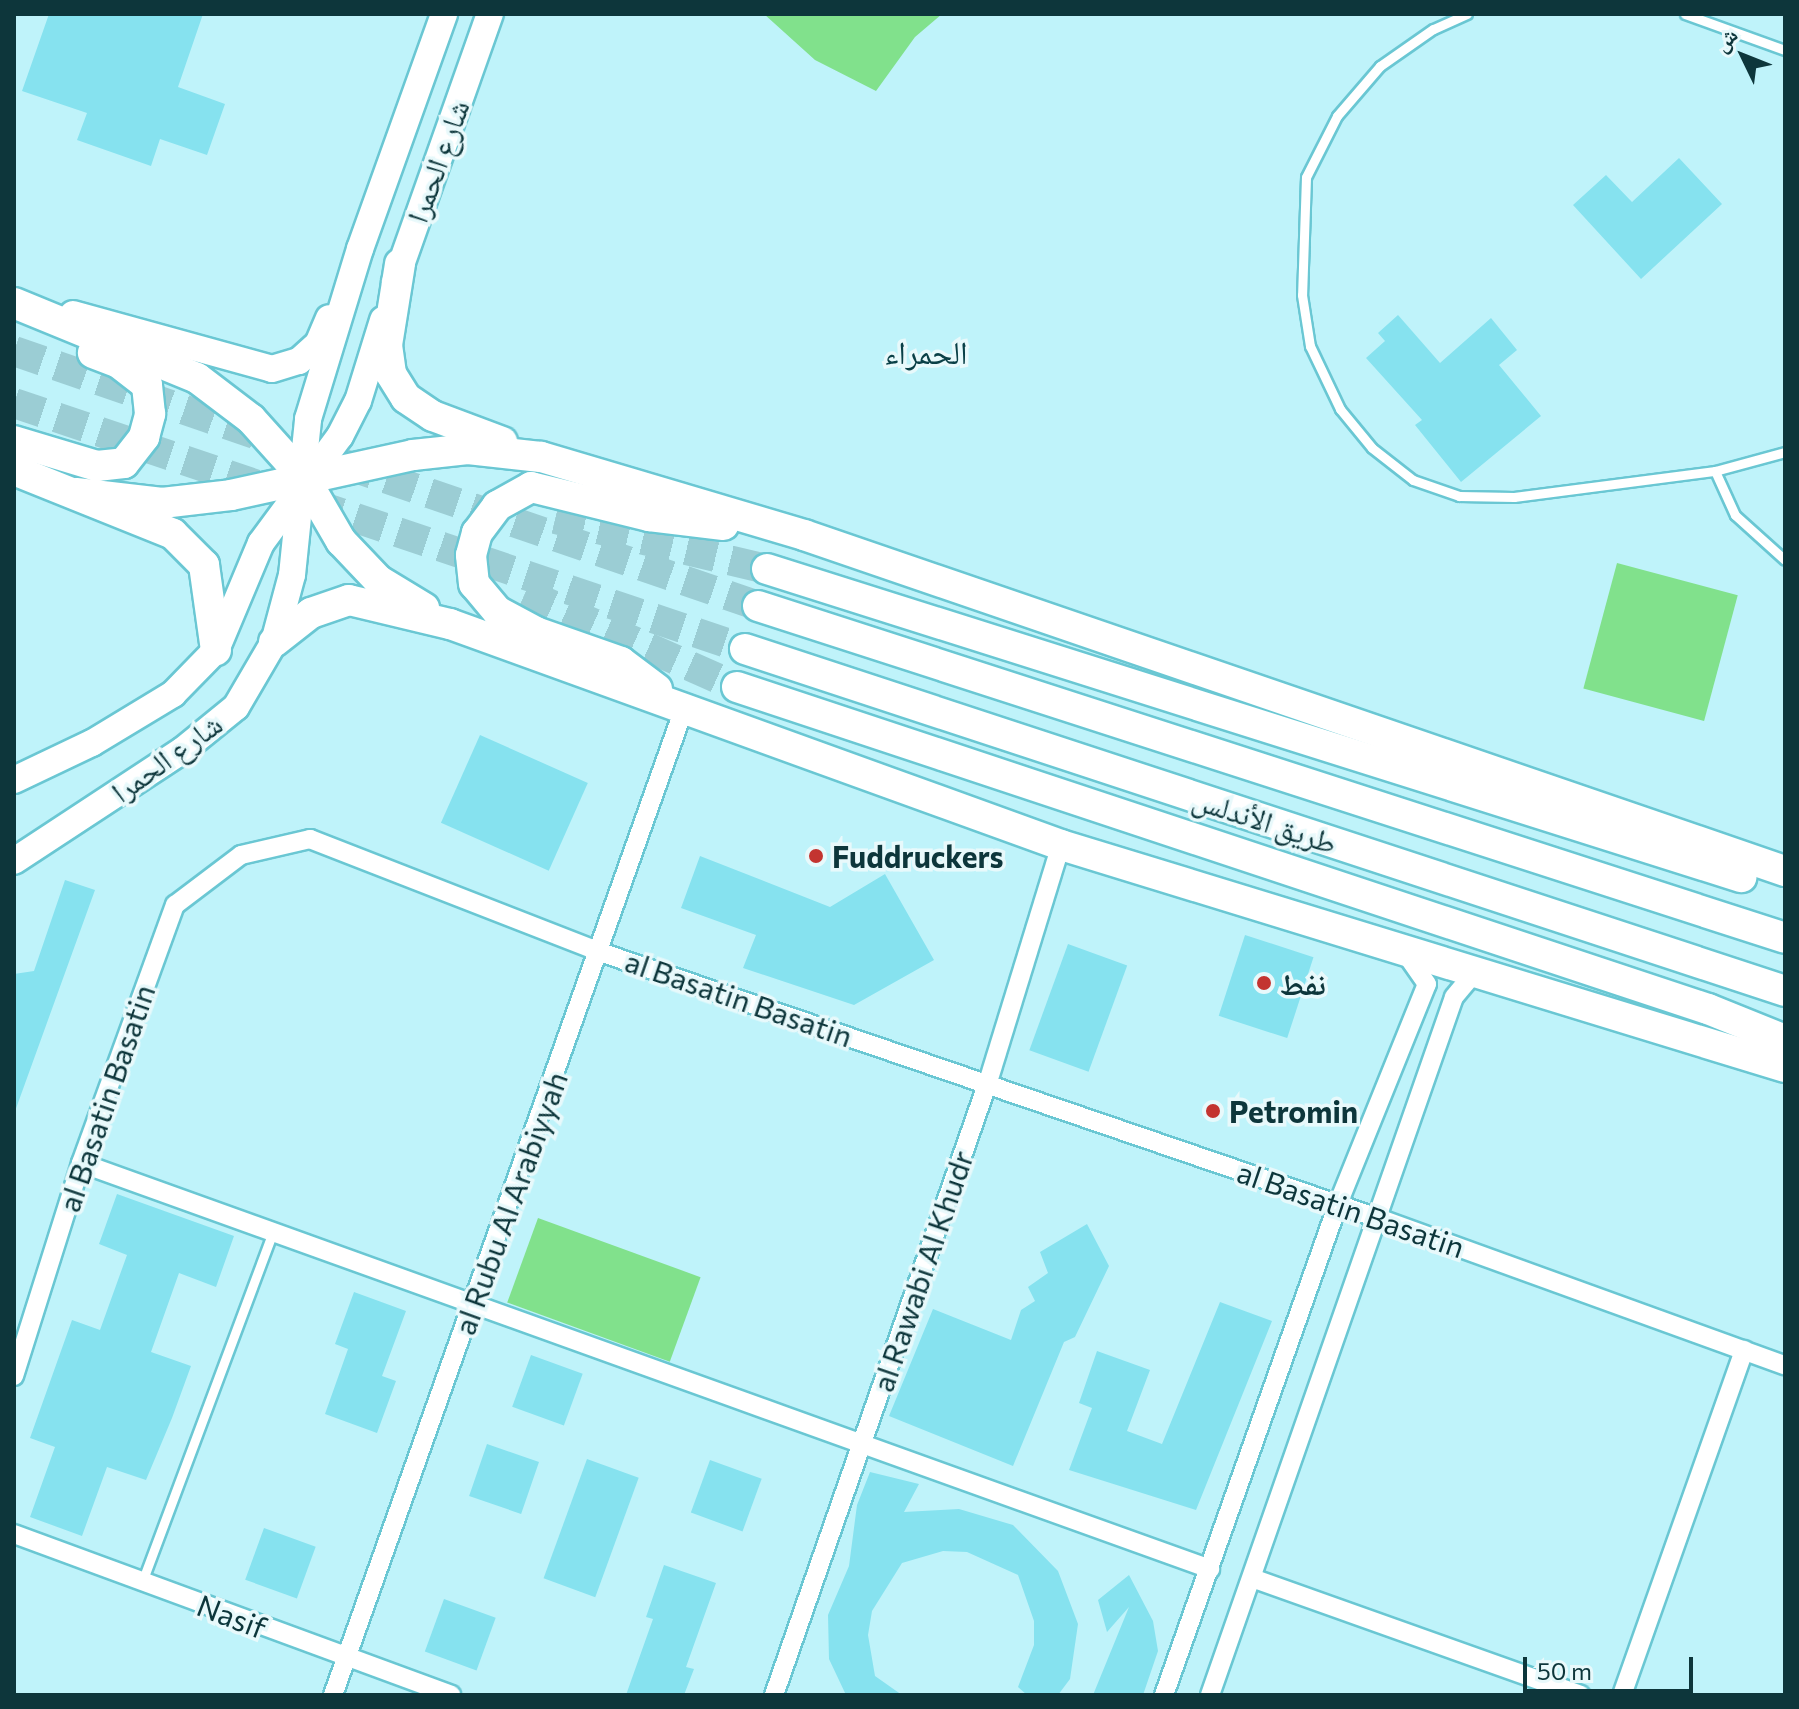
<!DOCTYPE html>
<html>
<head>
<meta charset="utf-8">
<style>
  body { margin:0 }
  #map { position:relative; width:1799px; height:1709px; overflow:hidden; background:#bff3fa; font-family:Commissioner,"Noto Naskh Arabic",sans-serif }
  div>[style] { position:absolute }
  .green>* { inset:0; background:#81e18c; transform-origin:0 0 }
  .building>* { inset:0; background:#86e2ef; transform-origin:0 0 }
  .primary-tunnel>* { height:30px; margin-top:-15px; transform-origin:0; background:repeating-linear-gradient(90deg,#9bcdd4 0 30px,transparent 0 45px) }
  .roads { filter:drop-shadow(2px 0 #6ac7d3) drop-shadow(-2px 0 #6ac7d3) drop-shadow(0 2px #6ac7d3) drop-shadow(0 -2px #6ac7d3) }
  .lane>* { height:9px; margin:-4.5px; padding:0 4.5px; transform-origin:4.5px; border-radius:4.5px; background:#fff }
  .street>* { height:18px; margin:-9px; padding:0 9px; transform-origin:9px; border-radius:9px; background:#fff }
  .secondary>* { height:26px; margin:-13px; padding:0 13px; transform-origin:13px; border-radius:13px; background:#fff }
  .primary>* { height:30px; margin:-15px; padding:0 15px; transform-origin:15px; border-radius:15px; background:#fff }
  .dots>* { width:22px; height:22px; translate:-50% -50%; box-sizing:border-box; border:4px solid #e8f9fb; border-radius:50% }
  span { translate:-50% -50%; white-space:nowrap; text-align:center; line-height:1.15; -webkit-text-stroke:7px #e8f9fb; paint-order:stroke }
  .street-label { font-size:30px; color:#0d363b }
  .poi-label { font-size:30px; color:#0d363b; font-weight:700 }
  .left { translate:0 -50%; text-align:left }
  .neighbourhood-label { font-size:32px; color:#0a4047 }
  .frame { position:absolute; inset:0; border:16px solid #0d363b; pointer-events:none }
  .north { position:absolute; left:1703px; top:16px; width:80px; height:80px; -webkit-text-stroke:6px #e8f9fb; paint-order:stroke; rotate:313deg; font-size:22px; font-weight:700; line-height:32px; text-align:center; color:#0d363b }
  .north::after { content:''; display:block; margin:auto; width:28px; height:36px; background:#0d363b; clip-path:polygon(50% 0,100% 100%,50% 72%,0 100%) }
  .scale { position:absolute; left:1523px; top:1657px; width:170px; height:36px; box-sizing:border-box; border:4px solid #0d363b; border-top:0; padding-left:10px; font-size:24px; line-height:28px; white-space:nowrap; color:#0d363b; -webkit-text-stroke:6px #e8f9fb; paint-order:stroke }
</style>
</head>
<body>
<div id="map">
  <div class="green">
    <div style="clip-path:polygon(764px 14px,942px 14px,915px 37px,876px 91px,815px 60px)"></div>
    <div style="left:1617px;top:563px;width:125px;height:130px;rotate:15deg"></div>
    <div style="left:538px;top:1218px;width:173px;height:90px;rotate:20deg"></div>
  </div>
  <div class="building">
    <div style="clip-path:polygon(49px 14px,203px 14px,178px 87px,225px 104px,207px 155px,160px 139px,151px 166px,77px 140px,87px 113px,22px 91px)"></div>
    <div style="clip-path:polygon(1679px 158px,1722px 204px,1641px 279px,1573px 205px,1606px 175px,1632px 202px)"></div>
    <div style="clip-path:polygon(1398px 315px,1440px 363px,1491px 318px,1517px 350px,1499px 365px,1541px 416px,1461px 482px,1415px 425px,1422px 420px,1366px 358px,1385px 341px,1378px 333px)"></div>
    <div style="left:480px;top:735px;width:118px;height:96px;rotate:24deg"></div>
    <div style="clip-path:polygon(700px 856px,830px 907px,885px 874px,934px 960px,854px 1005px,743px 968px,756px 935px,681px 908px)"></div>
    <div style="clip-path:polygon(65px 880px,95px 890px,14px 1114px,14px 974px,34px 971px)"></div>
    <div style="left:1245px;top:935px;width:72px;height:85px;rotate:18deg"></div>
    <div style="left:1068px;top:944px;width:63px;height:113px;rotate:20deg"></div>
    <div style="clip-path:polygon(117px 1194px,234px 1236px,216px 1287px,179px 1273px,151px 1352px,191px 1366px,172px 1418px,146px 1480px,107px 1467px,82px 1536px,30px 1517px,55px 1447px,30px 1438px,72px 1320px,100px 1330px,127px 1255px,99px 1244px)"></div>
    <div style="clip-path:polygon(1087px 1224px,1109px 1266px,1075px 1337px,1064px 1342px,1013px 1466px,889px 1416px,933px 1309px,1011px 1340px,1021px 1310px,1035px 1301px,1028px 1287px,1048px 1273px,1040px 1252px)"></div>
    <div style="clip-path:polygon(354px 1292px,406px 1311px,382px 1376px,396px 1381px,377px 1433px,325px 1414px,348px 1349px,335px 1344px)"></div>
    <div style="clip-path:polygon(1220px 1302px,1272px 1321px,1196px 1510px,1069px 1470px,1092px 1408px,1079px 1403px,1097px 1351px,1150px 1370px,1127px 1431px,1162px 1444px)"></div>
    <div style="left:531px;top:1355px;width:55px;height:55px;rotate:20deg"></div>
    <div style="left:487px;top:1444px;width:55px;height:55px;rotate:19deg"></div>
    <div style="left:587px;top:1459px;width:55px;height:127px;rotate:20deg"></div>
    <div style="left:710px;top:1460px;width:55px;height:56px;rotate:20deg"></div>
    <div style="clip-path:polygon(870px 1472px,919px 1484px,904px 1512px,959px 1509px,1013px 1525px,1058px 1571px,1078px 1624px,1070px 1679px,1058px 1695px,1027px 1695px,1018px 1687px,1034px 1645px,1034px 1621px,1018px 1575px,967px 1552px,943px 1551px,902px 1563px,872px 1611px,868px 1635px,875px 1676px,902px 1695px,846px 1695px,829px 1659px,828px 1615px,849px 1566px,857px 1505px)"></div>
    <div style="left:264px;top:1528px;width:55px;height:55px;rotate:20deg"></div>
    <div style="clip-path:polygon(664px 1565px,716px 1583px,686px 1667px,694px 1669px,684px 1695px,626px 1695px,653px 1619px,646px 1617px)"></div>
    <div style="clip-path:polygon(1129px 1575px,1153px 1621px,1158px 1651px,1143px 1695px,1093px 1695px,1129px 1607px,1107px 1632px,1098px 1600px)"></div>
    <div style="left:444px;top:1599px;width:55px;height:56px;rotate:20deg"></div>
  </div>
  <div class="primary-tunnel">
    <div style="left:14px;top:351px;width:277px;rotate:19deg"></div>
    <div style="left:14px;top:403px;width:771px;rotate:18.6deg"></div>
    <div style="left:344px;top:464px;width:438px;rotate:18.9deg"></div>
    <div style="left:555px;top:519px;width:218px;rotate:13.3deg"></div>
    <div style="left:525px;top:593px;width:232px;rotate:23.9deg"></div>
  </div>
  <div class="roads">
    <div class="lane">
      <div style="left:1467px;top:14px;width:37px;rotate:156deg"></div>
      <div style="left:1433px;top:29px;width:65px;rotate:145.1deg"></div>
      <div style="left:1380px;top:66px;width:66px;rotate:130.7deg"></div>
      <div style="left:1337px;top:116px;width:68px;rotate:116.9deg"></div>
      <div style="left:1306px;top:177px;width:118px;rotate:91.9deg"></div>
      <div style="left:1302px;top:295px;width:52px;rotate:81.1deg"></div>
      <div style="left:1310px;top:346px;width:70px;rotate:64.5deg"></div>
      <div style="left:1340px;top:409px;width:50px;rotate:50.6deg"></div>
      <div style="left:1372px;top:448px;width:52px;rotate:38deg"></div>
      <div style="left:1413px;top:480px;width:49px;rotate:19.2deg"></div>
      <div style="left:1459px;top:496px;width:55px;rotate:1deg"></div>
      <div style="left:1514px;top:497px;width:203px;rotate:-7.4deg"></div>
      <div style="left:1715px;top:471px;width:73px;rotate:-15.2deg"></div>
      <div style="left:1685px;top:14px;width:106px;rotate:19.8deg"></div>
      <div style="left:1715px;top:471px;width:48px;rotate:65.6deg"></div>
      <div style="left:1735px;top:515px;width:67px;rotate:42deg"></div>
      <div style="left:142px;top:1582px;width:374px;rotate:-69.5deg"></div>
    </div>
    <div class="street">
      <div style="left:81px;top:1163px;width:1200px;rotate:19.78deg"></div>
      <div style="left:14px;top:1376px;width:223px;rotate:-72.5deg"></div>
      <div style="left:81px;top:1163px;width:275px;rotate:-70deg"></div>
      <div style="left:175px;top:905px;width:83px;rotate:-37.1deg"></div>
      <div style="left:241px;top:855px;width:71px;rotate:-13.1deg"></div>
      <div style="left:310px;top:839px;width:311px;rotate:21.3deg"></div>
      <div style="left:600px;top:952px;width:822px;rotate:18.88deg"></div>
      <div style="left:1378px;top:1218px;width:433px;rotate:19.9deg"></div>
      <div style="left:14px;top:1534px;width:466px;rotate:20.2deg"></div>
      <div style="left:1252px;top:1578px;width:349px;rotate:19.6deg"></div>
      <div style="left:333px;top:1695px;width:1047px;rotate:-70.41deg"></div>
      <div style="left:774px;top:1695px;width:649px;rotate:-70.76deg"></div>
      <div style="left:988px;top:1082px;width:248px;rotate:-72.9deg"></div>
      <div style="left:1164px;top:1695px;width:521px;rotate:-70.49deg"></div>
      <div style="left:1338px;top:1204px;width:237px;rotate:-68deg"></div>
      <div style="left:1427px;top:984px;width:39px;rotate:-125deg"></div>
      <div style="left:1210px;top:1695px;width:739px;rotate:-70.73deg"></div>
      <div style="left:1454px;top:997px;width:31px;rotate:-50deg"></div>
      <div style="left:1622px;top:1695px;width:366px;rotate:-70.5deg"></div>
    </div>
    <div class="secondary">
      <div style="left:395px;top:282px;width:284px;rotate:-70.5deg"></div>
      <div style="left:73px;top:314px;width:206px;rotate:15.4deg"></div>
      <div style="left:272px;top:369px;width:28px;rotate:-17deg"></div>
      <div style="left:299px;top:361px;width:25px;rotate:-42deg"></div>
      <div style="left:318px;top:344px;width:28px;rotate:-67deg"></div>
      <div style="left:14px;top:780px;width:86px;rotate:-25.4deg"></div>
      <div style="left:92px;top:743px;width:95px;rotate:-31.2deg"></div>
      <div style="left:173px;top:694px;width:62px;rotate:-45.7deg"></div>
      <div style="left:216px;top:650px;width:116px;rotate:-67.2deg"></div>
      <div style="left:261px;top:543px;width:133px;rotate:-53.6deg"></div>
      <div style="left:340px;top:436px;width:39px;rotate:-63deg"></div>
      <div style="left:358px;top:401px;width:85px;rotate:-72.8deg"></div>
      <div style="left:14px;top:861px;width:202px;rotate:-33.3deg"></div>
      <div style="left:183px;top:750px;width:68px;rotate:-39.1deg"></div>
      <div style="left:236px;top:707px;width:75px;rotate:-59.7deg"></div>
      <div style="left:274px;top:642px;width:69px;rotate:-75deg"></div>
      <div style="left:292px;top:575px;width:157px;rotate:-84.1deg"></div>
      <div style="left:308px;top:419px;width:178px;rotate:-73deg"></div>
      <div style="left:360px;top:249px;width:250px;rotate:-70.3deg"></div>
    </div>
    <div class="primary">
      <div style="left:400px;top:264px;width:82px;rotate:99.1deg"></div>
      <div style="left:387px;top:345px;width:29px;rotate:82deg"></div>
      <div style="left:391px;top:374px;width:28px;rotate:58deg"></div>
      <div style="left:406px;top:398px;width:32px;rotate:34deg"></div>
      <div style="left:433px;top:416px;width:74px;rotate:20.6deg"></div>
      <div style="left:14px;top:303px;width:198px;rotate:22.3deg"></div>
      <div style="left:197px;top:378px;width:68px;rotate:37.2deg"></div>
      <div style="left:251px;top:419px;width:81px;rotate:48deg"></div>
      <div style="left:305px;top:479px;width:72px;rotate:59.9deg"></div>
      <div style="left:341px;top:541px;width:54px;rotate:46.5deg"></div>
      <div style="left:378px;top:580px;width:54px;rotate:31.3deg"></div>
      <div style="left:14px;top:441px;width:87px;rotate:16.8deg"></div>
      <div style="left:97px;top:466px;width:27px;rotate:-6deg"></div>
      <div style="left:124px;top:463px;width:33px;rotate:-52deg"></div>
      <div style="left:144px;top:437px;width:24px;rotate:-75deg"></div>
      <div style="left:150px;top:414px;width:29px;rotate:-96deg"></div>
      <div style="left:147px;top:385px;width:36px;rotate:-142deg"></div>
      <div style="left:119px;top:363px;width:28px;rotate:-159deg"></div>
      <div style="left:14px;top:470px;width:171px;rotate:21.9deg"></div>
      <div style="left:173px;top:534px;width:44px;rotate:45deg"></div>
      <div style="left:204px;top:565px;width:86px;rotate:82deg"></div>
      <div style="left:76px;top:493px;width:87px;rotate:6.6deg"></div>
      <div style="left:162px;top:503px;width:69px;rotate:-6.6deg"></div>
      <div style="left:231px;top:495px;width:186px;rotate:-12.4deg"></div>
      <div style="left:413px;top:455px;width:55px;rotate:-6.2deg"></div>
      <div style="left:468px;top:449px;width:73px;rotate:6.3deg"></div>
      <div style="left:541px;top:457px;width:274px;rotate:16.5deg"></div>
      <div style="left:804px;top:535px;width:1037px;rotate:18.91deg"></div>
      <div style="left:767px;top:569px;width:1022px;rotate:17.55deg"></div>
      <div style="left:758px;top:606px;width:1079px;rotate:17.91deg"></div>
      <div style="left:274px;top:642px;width:47px;rotate:-38.1deg"></div>
      <div style="left:311px;top:613px;width:40px;rotate:-18.9deg"></div>
      <div style="left:349px;top:600px;width:104px;rotate:13.4deg"></div>
      <div style="left:450px;top:624px;width:650px;rotate:19.89deg"></div>
      <div style="left:1061px;top:845px;width:757px;rotate:17.05deg"></div>
      <div style="left:745px;top:649px;width:1095px;rotate:18.2deg"></div>
      <div style="left:737px;top:687px;width:1023px;rotate:18.35deg"></div>
      <div style="left:1708px;top:1009px;width:83px;rotate:21.9deg"></div>
      <div style="left:657px;top:689px;width:45px;rotate:-143.1deg"></div>
      <div style="left:621px;top:662px;width:90px;rotate:-160.6deg"></div>
      <div style="left:536px;top:632px;width:44px;rotate:-151.7deg"></div>
      <div style="left:497px;top:611px;width:35px;rotate:-130deg"></div>
      <div style="left:474px;top:584px;width:29px;rotate:-96deg"></div>
      <div style="left:471px;top:555px;width:23px;rotate:-75deg"></div>
      <div style="left:477px;top:533px;width:34px;rotate:-53deg"></div>
      <div style="left:497px;top:506px;width:39px;rotate:-29deg"></div>
      <div style="left:531px;top:487px;width:122px;rotate:13.8deg"></div>
      <div style="left:649px;top:516px;width:75px;rotate:6.9deg"></div>
    </div>
  </div>
  <div class="dots">
    <div style="left:816px;top:856px;background:#c33430"></div>
    <div style="left:1264px;top:983px;background:#c33430"></div>
    <div style="left:1213px;top:1111px;background:#c33430"></div>
  </div>
  <div class="street-label">
    <span style="left:437px;top:161px;rotate:-70deg">شارع الحمرا</span>
    <span style="left:166px;top:757px;rotate:-36deg">شارع الحمرا</span>
    <span style="left:1265px;top:820px;rotate:18deg">طريق الأندلس</span>
    <span style="left:739px;top:998px;rotate:19deg">al Basatin Basatin</span>
    <span style="left:106px;top:1098px;rotate:-71deg">al Basatin Basatin</span>
    <span style="left:510px;top:1203px;rotate:-70deg">al Rubu Al Arabiyyah</span>
    <span style="left:1351px;top:1209px;rotate:19deg">al Basatin Basatin</span>
    <span style="left:922px;top:1271px;rotate:-71deg">al Rawabi Al Khudr</span>
    <span style="left:232px;top:1616px;rotate:21deg">Nasif</span>
  </div>
  <div class="poi-label">
    <span class="left" style="left:832px;top:856px">Fuddruckers</span>
    <span class="left" style="left:1280px;top:983px">نفط</span>
    <span class="left" style="left:1229px;top:1111px">Petromin</span>
  </div>
  <div class="neighbourhood-label">
    <span style="left:926px;top:351px">الحمراء</span>
  </div>
  <div class="frame"></div>
  <div class="north">ش</div>
  <div class="scale">50 m</div>
</div>
</body>
</html>
